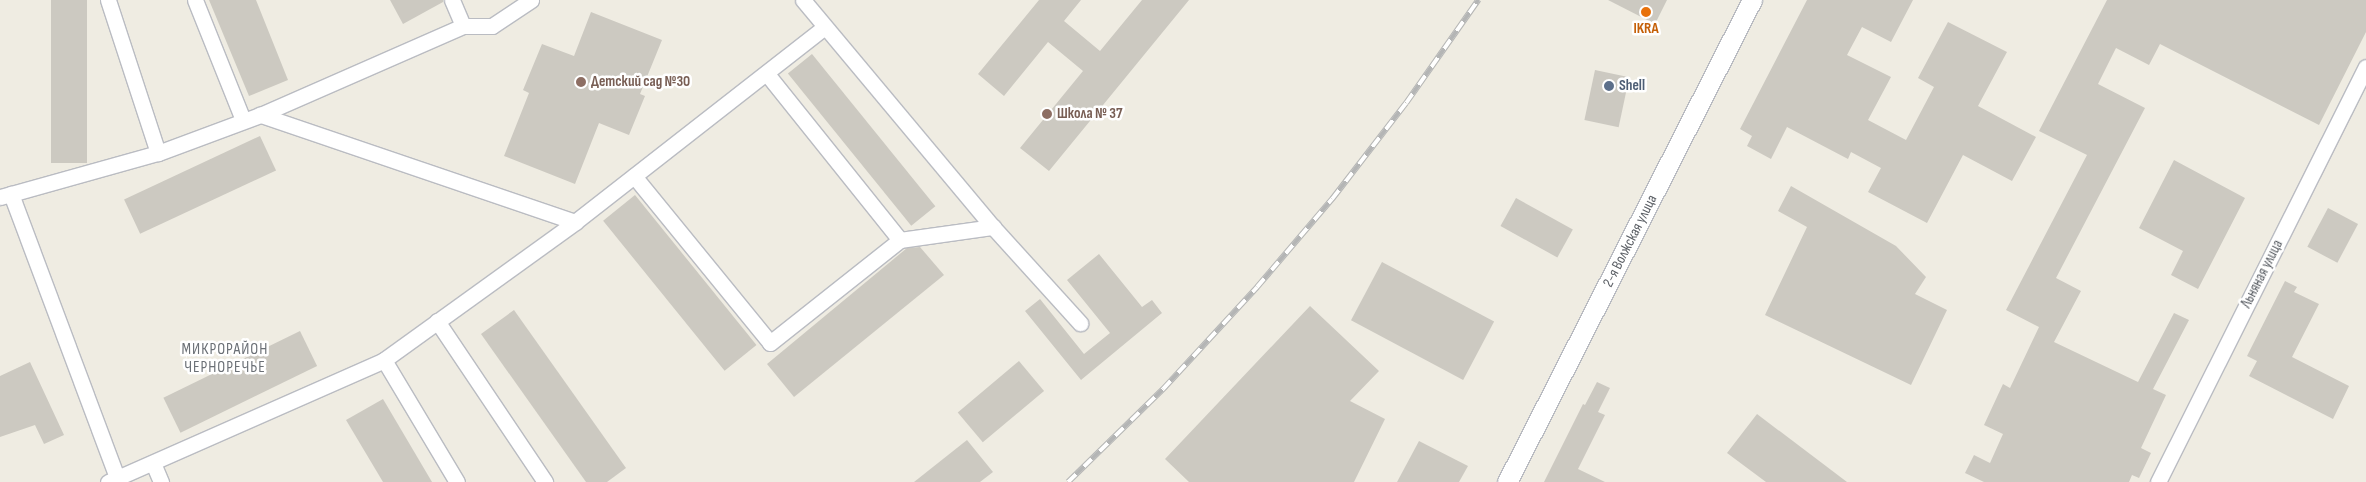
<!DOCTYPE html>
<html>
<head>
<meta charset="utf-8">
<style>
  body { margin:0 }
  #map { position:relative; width:2366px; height:482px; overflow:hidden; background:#efece2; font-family:"Sofia Sans Condensed",sans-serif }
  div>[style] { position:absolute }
  .building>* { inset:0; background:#ccc9c1; transform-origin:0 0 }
  .roads { filter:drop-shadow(1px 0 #babcc2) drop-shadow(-1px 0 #babcc2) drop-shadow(0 1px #babcc2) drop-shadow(0 -1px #babcc2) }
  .minor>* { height:15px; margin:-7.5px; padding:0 7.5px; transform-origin:7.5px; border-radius:7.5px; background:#fff }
  .tertiary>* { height:19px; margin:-9.5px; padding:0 9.5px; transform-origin:9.5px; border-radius:9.5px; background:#fff }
  .rail>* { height:5.5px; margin-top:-2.75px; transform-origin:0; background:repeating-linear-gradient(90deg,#fff 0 11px,#b4b5b5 0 22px); box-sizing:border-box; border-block:1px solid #b4b5b5 }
  .dots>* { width:14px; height:14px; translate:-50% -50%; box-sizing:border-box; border:2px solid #fff; border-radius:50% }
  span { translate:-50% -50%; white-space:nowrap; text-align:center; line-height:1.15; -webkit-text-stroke:5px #fff; paint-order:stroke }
  .food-label { font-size:15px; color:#c56008; font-weight:700 }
  .education-label { font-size:15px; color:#785e54; font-weight:700 }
  .left { translate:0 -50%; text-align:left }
  .service-label { font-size:15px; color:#4e5e75; font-weight:700 }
  .street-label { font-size:15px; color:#5a5e64 }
  .neighbourhood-label { font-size:16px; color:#6b7076; letter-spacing:1px }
</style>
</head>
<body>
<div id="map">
  <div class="building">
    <div style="left:51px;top:0;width:36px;height:163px"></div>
    <div style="clip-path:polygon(209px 0,256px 0,288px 80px,249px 96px)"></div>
    <div style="clip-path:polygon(390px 0,443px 0,443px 2px,403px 24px)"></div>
    <div style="clip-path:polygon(1039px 0,1081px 0,1064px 21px,1100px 51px,1142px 0,1189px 0,1049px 171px,1020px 148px,1083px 71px,1048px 42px,1004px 96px,978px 74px)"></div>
    <div style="clip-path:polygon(1608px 0,1667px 0,1655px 24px)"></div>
    <div style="clip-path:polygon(1807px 0,1913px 0,1891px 42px,1862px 27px,1847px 55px,1891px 77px,1868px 120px,1906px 140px,1934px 87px,1918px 78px,1948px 22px,2007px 52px,1978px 106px,2036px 137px,2012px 181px,1963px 155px,1927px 223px,1868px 192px,1881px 168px,1851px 152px,1848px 159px,1787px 127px,1771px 159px,1747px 146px,1752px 136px,1740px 129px)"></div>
    <div style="clip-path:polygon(2107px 0,2366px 0,2366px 32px,2319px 125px,2160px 44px,2149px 65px,2116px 48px,2098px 84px,2145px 108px,2056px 278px,2081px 291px,2054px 342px,2138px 382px,2174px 313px,2189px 320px,2153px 389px,2166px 395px,2141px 448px,2151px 453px,2139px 478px,2132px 475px,2129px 482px,1984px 482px,1965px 473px,1974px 455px,1990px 463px,2003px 434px,1984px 425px,2003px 384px,2010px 388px,2039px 327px,2006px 310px,2087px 155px,2039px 131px)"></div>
    <div style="clip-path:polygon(591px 12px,662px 40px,640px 94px,645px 96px,629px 135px,599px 123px,575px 184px,504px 156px,529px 93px,523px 90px,542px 44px,574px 56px)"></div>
    <div style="left:812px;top:54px;width:196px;height:31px;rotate:51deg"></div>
    <div style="left:1595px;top:70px;width:35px;height:51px;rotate:12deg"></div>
    <div style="left:260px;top:136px;width:38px;height:150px;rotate:65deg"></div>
    <div style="clip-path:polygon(2174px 160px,2245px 198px,2198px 289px,2171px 275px,2183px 251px,2139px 228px)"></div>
    <div style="clip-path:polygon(1791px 186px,1896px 246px,1926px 277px,1915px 294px,1947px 310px,1911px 385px,1765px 315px,1807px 227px,1778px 211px)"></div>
    <div style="left:635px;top:195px;width:193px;height:41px;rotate:51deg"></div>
    <div style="left:1516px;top:198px;width:65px;height:32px;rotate:29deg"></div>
    <div style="left:2328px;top:208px;width:34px;height:44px;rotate:28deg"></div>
    <div style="clip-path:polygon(920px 247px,944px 275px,794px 397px,767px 364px,907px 248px)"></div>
    <div style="clip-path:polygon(1099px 254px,1142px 307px,1152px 300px,1162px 313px,1081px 380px,1025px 311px,1040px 299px,1084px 354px,1110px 333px,1067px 280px)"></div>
    <div style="left:1382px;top:262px;width:127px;height:66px;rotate:28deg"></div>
    <div style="clip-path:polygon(2285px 281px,2297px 287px,2294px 292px,2319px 304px,2292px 357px,2349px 386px,2333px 419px,2249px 376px,2257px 361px,2247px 356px)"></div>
    <div style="clip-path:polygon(1310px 306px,1379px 371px,1350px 401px,1385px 419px,1354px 482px,1189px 482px,1165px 459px)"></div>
    <div style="clip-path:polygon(514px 310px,626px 468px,607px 482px,586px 482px,481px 334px)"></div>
    <div style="left:300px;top:331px;width:39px;height:152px;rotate:64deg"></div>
    <div style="left:1019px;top:361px;width:39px;height:80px;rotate:50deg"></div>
    <div style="clip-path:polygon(30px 362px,64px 435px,44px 444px,35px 425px,0 437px,0 376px)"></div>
    <div style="clip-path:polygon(1597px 382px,1610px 388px,1598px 412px,1605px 415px,1578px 469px,1605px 482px,1544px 482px,1583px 404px,1585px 405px)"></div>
    <div style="clip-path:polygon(383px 399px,432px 482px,383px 482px,346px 420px)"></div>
    <div style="clip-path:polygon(1757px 414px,1847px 482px,1766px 482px,1727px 453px)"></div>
    <div style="clip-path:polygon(967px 440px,993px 472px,980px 482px,914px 482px)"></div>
    <div style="clip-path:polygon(1419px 441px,1468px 466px,1459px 482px,1397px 482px)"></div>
  </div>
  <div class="roads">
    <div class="minor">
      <div style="left:108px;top:0;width:161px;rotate:71.9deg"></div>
      <div style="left:195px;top:0;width:129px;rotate:68.2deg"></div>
      <div style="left:452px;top:0;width:28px;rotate:67deg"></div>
      <div style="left:803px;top:0;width:296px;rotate:50.1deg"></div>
      <div style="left:993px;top:227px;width:130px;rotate:47.8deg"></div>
      <div style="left:634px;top:176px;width:215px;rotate:50.8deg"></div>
      <div style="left:770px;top:343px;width:166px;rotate:-38.4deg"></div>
      <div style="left:900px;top:240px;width:214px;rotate:-128.7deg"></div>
      <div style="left:11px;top:194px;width:303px;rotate:69.5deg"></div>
      <div style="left:0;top:197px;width:164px;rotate:-15.6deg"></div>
      <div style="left:158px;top:153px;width:109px;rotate:-20.4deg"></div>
      <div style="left:260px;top:115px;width:222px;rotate:-23.7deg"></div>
      <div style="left:463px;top:26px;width:29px"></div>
      <div style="left:492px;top:26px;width:47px;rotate:-33.7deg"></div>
      <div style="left:575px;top:222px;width:317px;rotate:-38deg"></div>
      <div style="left:900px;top:240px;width:94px;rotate:-8deg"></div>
      <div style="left:437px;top:321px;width:194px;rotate:56.1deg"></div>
      <div style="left:384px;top:360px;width:142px;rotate:59.1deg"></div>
      <div style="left:153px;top:463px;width:21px;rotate:67deg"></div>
      <div style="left:108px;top:482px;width:302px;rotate:-23.8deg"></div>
      <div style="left:384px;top:360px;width:236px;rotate:-35.8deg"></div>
      <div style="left:575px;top:222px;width:333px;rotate:-161.2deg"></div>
      <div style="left:2158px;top:482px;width:464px;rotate:-63.4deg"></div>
    </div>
    <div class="tertiary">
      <div style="left:1507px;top:482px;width:541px;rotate:-63.06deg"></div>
    </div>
  </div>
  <div class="rail">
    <div style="left:1068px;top:482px;width:133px;rotate:-44.4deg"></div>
    <div style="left:1163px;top:389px;width:139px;rotate:-47.3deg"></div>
    <div style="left:1257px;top:287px;width:116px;rotate:-49.6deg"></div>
    <div style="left:1332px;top:199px;width:121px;rotate:-52.4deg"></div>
    <div style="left:1406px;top:103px;width:126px;rotate:-55deg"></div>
  </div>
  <div class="dots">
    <div style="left:1646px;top:12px;background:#e8710a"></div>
    <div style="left:581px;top:82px;background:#8d6e63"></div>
    <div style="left:1609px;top:86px;background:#5c6f8a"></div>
    <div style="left:1047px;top:114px;background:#8d6e63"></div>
  </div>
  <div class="food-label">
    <span style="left:1646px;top:29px">IKRA</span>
  </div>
  <div class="education-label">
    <span class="left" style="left:591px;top:82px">Детский сад №30</span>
    <span class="left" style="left:1057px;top:114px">Школа № 37</span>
  </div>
  <div class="service-label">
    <span class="left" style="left:1619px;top:86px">Shell</span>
  </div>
  <div class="street-label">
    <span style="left:1630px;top:241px;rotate:-63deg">2-я Волжская улица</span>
    <span style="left:2262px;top:274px;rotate:-63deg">Льняная улица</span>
  </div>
  <div class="neighbourhood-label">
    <span style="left:225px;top:359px">МИКРОРАЙОН<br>ЧЕРНОРЕЧЬЕ</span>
  </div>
</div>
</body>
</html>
